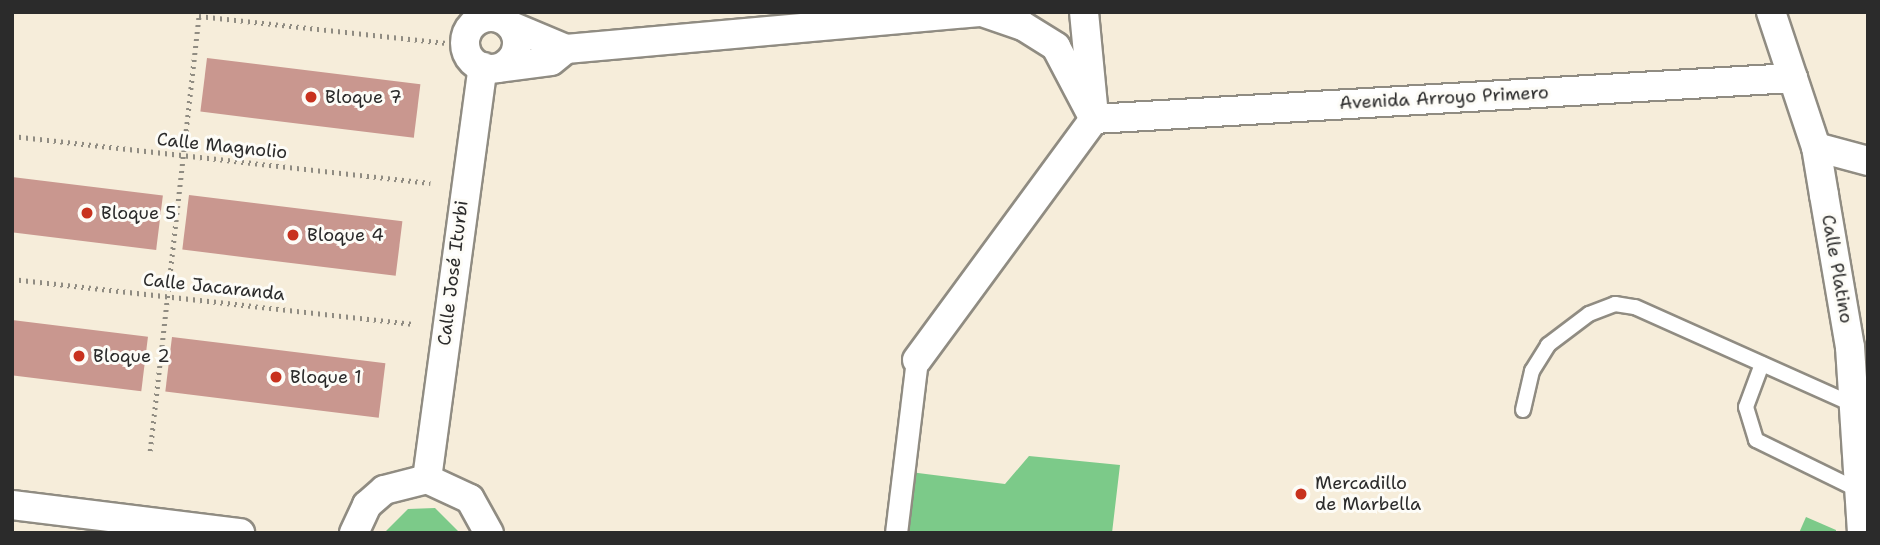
<!DOCTYPE html>
<html>
<head>
<meta charset="utf-8">
<style>
  body { margin:0 }
  #map { position:relative; width:1880px; height:545px; overflow:hidden; background:#f6edda; font-family:"Shantell Sans",sans-serif }
  div>[style] { position:absolute }
  .green>* { inset:0; background:#7cca89 }
  .building>* { inset:0; background:#c9978f; transform-origin:0 0 }
  .path>* { height:4.5px; margin-top:-2.25px; transform-origin:0; background:repeating-linear-gradient(90deg,#908c82 0 2px,transparent 0 7px) }
  .roads { filter:drop-shadow(2px 0 #908c82) drop-shadow(-2px 0 #908c82) drop-shadow(0 2px #908c82) drop-shadow(0 -2px #908c82) }
  .service>* { height:14px; margin:-7px; padding:0 7px; transform-origin:7px; border-radius:7px; background:#fff }
  .pedestrian>* { height:21px; margin:-10.5px; padding:0 10.5px; transform-origin:10.5px; border-radius:10.5px; background:#fff }
  .minor>* { height:28px; margin:-14px; padding:0 14px; transform-origin:14px; border-radius:14px; background:#fff }
  .minor>.ring { margin:-14px; padding:0; box-sizing:content-box; background:none; border:28px solid #fff; border-radius:50% }
  .dots>* { width:19px; height:19px; translate:-50% -50%; box-sizing:border-box; border:4px solid #fdfcf7; border-radius:50% }
  span { translate:-50% -50%; white-space:nowrap; text-align:center; line-height:1.15; -webkit-text-stroke:6px #fdfcf7; paint-order:stroke }
  .poi-label { font-size:18px; color:#2b2b2b }
  .left { translate:0 -50%; text-align:left }
  .street-label { font-size:18px; color:#2b2b2b }
  .frame { position:absolute; inset:0; border:14px solid #2b2b2b; pointer-events:none }
</style>
</head>
<body>
<div id="map">
  <div class="green">
    <div style="clip-path:polygon(1029px 456px,1120px 465px,1112px 533px,902px 533px,910px 472px,1005px 484px)"></div>
    <div style="clip-path:polygon(435px 508px,460px 533px,384px 533px,408px 509px)"></div>
    <div style="clip-path:polygon(1806px 517px,1836px 530px,1836px 533px,1799px 533px)"></div>
  </div>
  <div class="building">
    <div style="left:207px;top:58px;width:215px;height:54px;rotate:7deg"></div>
    <div style="left:12px;top:177px;width:152px;height:55px;rotate:7deg"></div>
    <div style="left:189px;top:195px;width:215px;height:55px;rotate:7deg"></div>
    <div style="left:12px;top:320px;width:137px;height:55px;rotate:7deg"></div>
    <div style="left:172px;top:337px;width:215px;height:55px;rotate:7deg"></div>
  </div>
  <div class="path">
    <div style="left:12px;top:136px;width:421px;rotate:6.4deg"></div>
    <div style="left:12px;top:279px;width:404px;rotate:6.4deg"></div>
    <div style="left:150px;top:451px;width:438px;rotate:-83.6deg"></div>
    <div style="left:199px;top:16px;width:249px;rotate:6.2deg"></div>
  </div>
  <div class="roads">
    <div class="service">
      <div style="left:1762px;top:364px;width:46px;rotate:110.4deg"></div>
      <div style="left:1746px;top:407px;width:34px;rotate:73deg"></div>
      <div style="left:1756px;top:440px;width:116px;rotate:26.1deg"></div>
      <div style="left:1523px;top:410px;width:40px;rotate:-77deg"></div>
      <div style="left:1532px;top:371px;width:31px;rotate:-58deg"></div>
      <div style="left:1548px;top:345px;width:51px;rotate:-37.1deg"></div>
      <div style="left:1589px;top:314px;width:28px;rotate:-21deg"></div>
      <div style="left:1615px;top:304px;width:20px;rotate:9deg"></div>
      <div style="left:1635px;top:307px;width:240px;rotate:24.1deg"></div>
    </div>
    <div class="pedestrian">
      <div style="left:896px;top:533px;width:174px;rotate:-83.1deg"></div>
    </div>
    <div class="minor">
      <div style="left:982px;top:12px;width:43px;rotate:18.9deg"></div>
      <div style="left:1023px;top:26px;width:39px;rotate:32deg"></div>
      <div style="left:1056px;top:47px;width:81px;rotate:62.2deg"></div>
      <div style="left:1084px;top:12px;width:94px;rotate:84.5deg"></div>
      <div style="left:1771px;top:12px;width:142px;rotate:71.6deg"></div>
      <div style="left:1816px;top:147px;width:49px;rotate:80.5deg"></div>
      <div style="left:1824px;top:195px;width:154px;rotate:80.3deg"></div>
      <div style="left:1850px;top:347px;width:186px;rotate:86.3deg"></div>
      <div class="ring" style="left:465px;top:17px;width:24px;height:24px"></div>
      <div style="left:511px;top:26px;width:60px;rotate:22.7deg"></div>
      <div style="left:499px;top:68px;width:52px;rotate:-7.7deg"></div>
      <div style="left:551px;top:61px;width:19px;rotate:-39deg"></div>
      <div style="left:566px;top:49px;width:415px;rotate:-5.1deg"></div>
      <div style="left:1816px;top:147px;width:54px;rotate:15.1deg"></div>
      <div style="left:917px;top:360px;width:299px;rotate:-53.7deg"></div>
      <div style="left:1094px;top:119px;width:700px;rotate:-3.36deg"></div>
      <div style="left:427px;top:479px;width:416px;rotate:-82.3deg"></div>
      <div style="left:12px;top:505px;width:230px;rotate:7deg"></div>
      <div style="left:354px;top:533px;width:31px;rotate:-65deg"></div>
      <div style="left:367px;top:505px;width:23px;rotate:-41deg"></div>
      <div style="left:384px;top:490px;width:44px;rotate:-14.3deg"></div>
      <div style="left:427px;top:479px;width:47px;rotate:24.9deg"></div>
      <div style="left:470px;top:499px;width:39px;rotate:61deg"></div>
    </div>
  </div>
  <div class="dots">
    <div style="left:311px;top:97px;background:#c8321e"></div>
    <div style="left:87px;top:213px;background:#c8321e"></div>
    <div style="left:293px;top:235px;background:#c8321e"></div>
    <div style="left:79px;top:356px;background:#c8321e"></div>
    <div style="left:276px;top:377px;background:#c8321e"></div>
    <div style="left:1301px;top:494px;background:#c8321e"></div>
  </div>
  <div class="poi-label">
    <span class="left" style="left:325px;top:97px">Bloque 7</span>
    <span class="left" style="left:101px;top:213px">Bloque 5</span>
    <span class="left" style="left:307px;top:235px">Bloque 4</span>
    <span class="left" style="left:93px;top:356px">Bloque 2</span>
    <span class="left" style="left:290px;top:377px">Bloque 1</span>
    <span class="left" style="left:1315px;top:494px">Mercadillo<br>de Marbella</span>
  </div>
  <div class="street-label">
    <span style="left:1444px;top:98px;rotate:-3deg">Avenida Arroyo Primero</span>
    <span style="left:222px;top:146px;rotate:6deg">Calle Magnolio</span>
    <span style="left:1837px;top:269px;rotate:80deg">Calle Platino</span>
    <span style="left:453px;top:273px;rotate:-83deg">Calle José Iturbi</span>
    <span style="left:214px;top:287px;rotate:6deg">Calle Jacaranda</span>
  </div>
  <div class="frame"></div>
</div>
</body>
</html>
